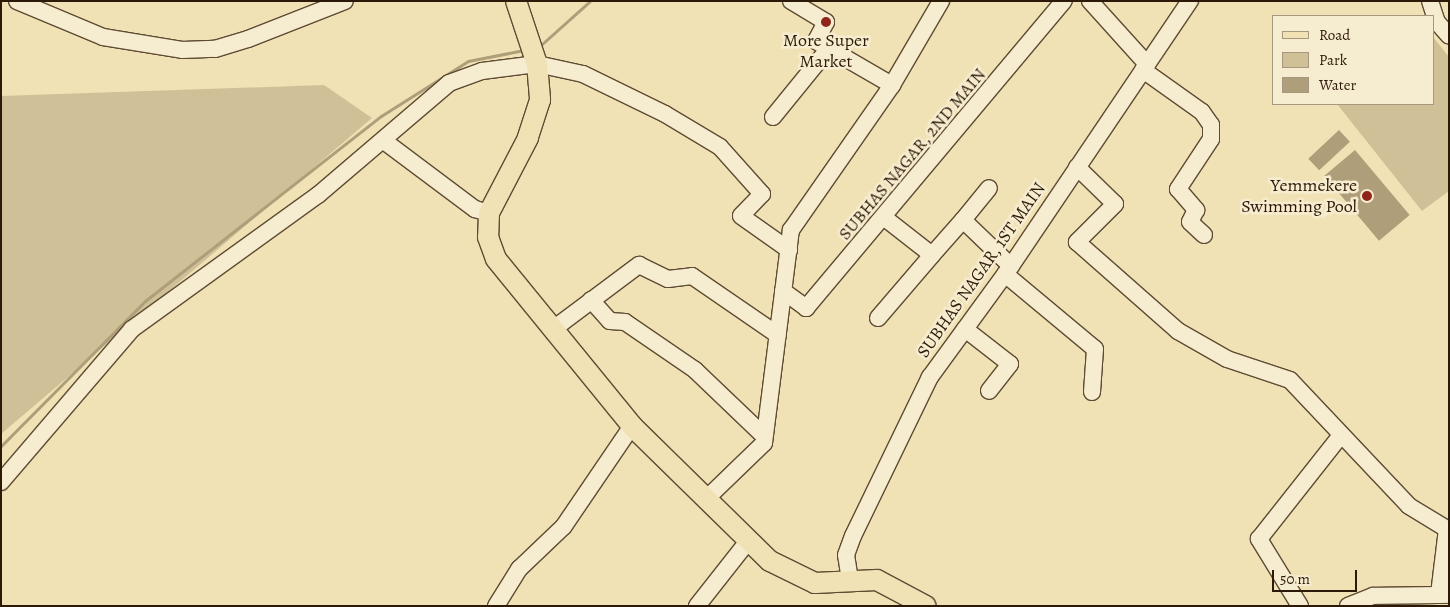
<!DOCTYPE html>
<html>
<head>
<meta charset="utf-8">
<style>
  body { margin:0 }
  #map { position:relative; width:1450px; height:607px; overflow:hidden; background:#f1e2b5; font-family:Alegreya,serif }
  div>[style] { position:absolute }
  .green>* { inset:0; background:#d0c098 }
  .water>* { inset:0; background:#ae9e7a; transform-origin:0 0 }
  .stream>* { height:3px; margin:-1.5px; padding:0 1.5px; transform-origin:1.5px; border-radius:1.5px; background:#ae9e7a }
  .roads { filter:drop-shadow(1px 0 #5e4b33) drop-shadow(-1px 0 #5e4b33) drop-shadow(0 1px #5e4b33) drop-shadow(0 -1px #5e4b33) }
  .minor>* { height:16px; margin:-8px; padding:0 8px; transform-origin:8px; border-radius:8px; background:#f6eccf }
  .major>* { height:20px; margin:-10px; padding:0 10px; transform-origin:10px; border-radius:10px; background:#f1e2b5 }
  .dots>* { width:14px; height:14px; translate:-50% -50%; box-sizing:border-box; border:2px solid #f6eccf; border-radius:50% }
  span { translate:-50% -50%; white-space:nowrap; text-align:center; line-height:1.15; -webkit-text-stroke:5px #f6eccf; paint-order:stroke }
  .poi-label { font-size:18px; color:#2d1908 }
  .right { translate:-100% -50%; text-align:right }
  .street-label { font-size:18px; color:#2d1908 }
  .frame { position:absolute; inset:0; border:2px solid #2d1908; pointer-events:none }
  .legend { position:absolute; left:1272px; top:15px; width:162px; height:90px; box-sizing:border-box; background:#f6eccf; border:1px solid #a6987f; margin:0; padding:6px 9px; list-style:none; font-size:15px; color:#2d1908 }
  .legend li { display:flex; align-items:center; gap:10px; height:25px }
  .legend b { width:25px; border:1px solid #a6987f }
  .scale { position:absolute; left:1272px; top:570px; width:85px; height:22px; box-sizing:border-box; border:2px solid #2d1908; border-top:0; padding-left:6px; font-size:15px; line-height:18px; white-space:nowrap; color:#2d1908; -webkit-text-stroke:4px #f6eccf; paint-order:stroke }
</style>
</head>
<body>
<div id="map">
  <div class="green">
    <div style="clip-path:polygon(1434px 38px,1449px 57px,1449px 191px,1422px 211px,1337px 104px,1434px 104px)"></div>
    <div style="clip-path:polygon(324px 85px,372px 118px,1px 434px,1px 96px)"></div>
  </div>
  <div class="water">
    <div style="left:1339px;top:130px;width:16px;height:42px;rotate:47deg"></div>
    <div style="left:1355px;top:150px;width:85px;height:40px;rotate:50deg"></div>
  </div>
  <div class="stream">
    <div style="left:542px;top:44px;width:64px;rotate:-41.9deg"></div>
    <div style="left:1px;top:446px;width:204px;rotate:-45.2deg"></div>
    <div style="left:145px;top:301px;width:300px;rotate:-38.1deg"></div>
    <div style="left:381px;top:116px;width:103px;rotate:-32.3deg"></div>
    <div style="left:468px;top:61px;width:57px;rotate:-11.1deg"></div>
  </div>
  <div class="roads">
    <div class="minor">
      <div style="left:17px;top:1px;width:93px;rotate:22.7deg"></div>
      <div style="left:103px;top:37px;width:80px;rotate:9.3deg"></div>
      <div style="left:182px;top:50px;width:33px;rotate:-2deg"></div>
      <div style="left:215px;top:49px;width:34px;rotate:-17deg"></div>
      <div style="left:248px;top:39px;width:104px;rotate:-21.4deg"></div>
      <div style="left:791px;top:1px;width:41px;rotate:31deg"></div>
      <div style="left:826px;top:22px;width:21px;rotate:118deg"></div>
      <div style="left:816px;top:41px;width:88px;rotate:30.1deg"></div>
      <div style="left:1090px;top:1px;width:85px;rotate:47.9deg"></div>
      <div style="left:1430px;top:1px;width:22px;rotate:72deg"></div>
      <div style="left:1437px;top:22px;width:18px;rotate:49deg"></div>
      <div style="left:1143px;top:70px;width:72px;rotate:35.4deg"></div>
      <div style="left:1202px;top:112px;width:16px;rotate:55deg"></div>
      <div style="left:1211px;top:125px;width:14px;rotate:90deg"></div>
      <div style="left:1211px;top:139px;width:60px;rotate:123.4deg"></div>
      <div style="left:1178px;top:189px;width:28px;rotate:49deg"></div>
      <div style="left:1196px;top:210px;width:13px;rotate:117deg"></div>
      <div style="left:1190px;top:222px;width:19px;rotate:43deg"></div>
      <div style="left:773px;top:117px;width:89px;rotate:-50.9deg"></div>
      <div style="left:384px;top:141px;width:114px;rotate:36.8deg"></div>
      <div style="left:475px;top:209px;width:15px;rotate:16deg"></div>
      <div style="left:1077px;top:167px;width:53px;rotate:44.2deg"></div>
      <div style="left:1115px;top:204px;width:54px;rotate:135deg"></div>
      <div style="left:1077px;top:242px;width:135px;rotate:41.4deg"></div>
      <div style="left:1178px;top:331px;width:56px;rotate:29.7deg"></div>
      <div style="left:1227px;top:359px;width:66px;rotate:18.4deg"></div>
      <div style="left:1290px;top:380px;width:173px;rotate:46.6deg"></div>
      <div style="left:1409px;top:506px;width:44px;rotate:31.2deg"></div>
      <div style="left:1447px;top:529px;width:65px;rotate:97deg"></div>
      <div style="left:886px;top:219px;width:58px;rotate:38deg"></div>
      <div style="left:932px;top:255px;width:47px;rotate:-48.5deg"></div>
      <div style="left:963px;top:220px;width:66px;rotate:43.8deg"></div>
      <div style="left:963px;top:220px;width:41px;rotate:-50.9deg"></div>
      <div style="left:1005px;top:274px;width:117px;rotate:39.8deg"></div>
      <div style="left:1095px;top:349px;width:43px;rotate:94deg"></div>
      <div style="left:783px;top:291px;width:29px;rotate:36deg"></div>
      <div style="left:806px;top:308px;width:401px;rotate:-50deg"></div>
      <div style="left:591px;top:300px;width:28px;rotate:48deg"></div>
      <div style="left:610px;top:321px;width:15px;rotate:4deg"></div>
      <div style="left:625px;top:322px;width:85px;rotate:34.4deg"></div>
      <div style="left:695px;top:370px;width:95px;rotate:43.7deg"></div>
      <div style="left:878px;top:318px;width:83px;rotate:-49.4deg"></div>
      <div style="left:965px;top:329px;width:57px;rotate:37.9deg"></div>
      <div style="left:1010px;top:364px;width:34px;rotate:128deg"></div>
      <div style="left:552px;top:330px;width:109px;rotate:-36.8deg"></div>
      <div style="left:639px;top:265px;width:32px;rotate:26deg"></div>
      <div style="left:668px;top:279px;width:24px;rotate:-7deg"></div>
      <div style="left:692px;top:276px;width:104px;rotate:34.5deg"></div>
      <div style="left:1px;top:482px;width:201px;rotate:-49.4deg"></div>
      <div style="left:132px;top:329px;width:229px;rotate:-35.8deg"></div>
      <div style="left:318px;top:195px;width:172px;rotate:-40.5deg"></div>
      <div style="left:449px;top:83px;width:35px;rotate:-20deg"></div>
      <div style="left:482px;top:71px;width:55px;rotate:-7.3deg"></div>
      <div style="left:537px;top:64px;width:47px;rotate:12.3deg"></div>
      <div style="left:583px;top:74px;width:91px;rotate:26deg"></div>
      <div style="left:665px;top:114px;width:64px;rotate:31deg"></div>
      <div style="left:720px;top:147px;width:63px;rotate:48.2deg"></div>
      <div style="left:762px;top:194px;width:30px;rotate:134deg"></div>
      <div style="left:741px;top:216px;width:59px;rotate:35.3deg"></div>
      <div style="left:705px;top:500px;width:82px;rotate:-44deg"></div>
      <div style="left:764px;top:443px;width:215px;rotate:-82.8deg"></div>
      <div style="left:791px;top:230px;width:177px;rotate:-55.1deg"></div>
      <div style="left:892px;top:85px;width:97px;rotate:-59.7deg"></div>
      <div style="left:850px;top:580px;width:25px;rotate:-99deg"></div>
      <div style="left:846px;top:555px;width:20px;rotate:-70deg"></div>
      <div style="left:853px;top:536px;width:177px;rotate:-64.2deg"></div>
      <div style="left:930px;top:377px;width:137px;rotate:-53.9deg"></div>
      <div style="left:1011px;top:266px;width:320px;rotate:-56deg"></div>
      <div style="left:496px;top:606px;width:44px;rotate:-58.1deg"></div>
      <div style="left:519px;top:569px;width:62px;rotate:-43.7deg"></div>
      <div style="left:564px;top:526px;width:121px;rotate:-55.8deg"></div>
      <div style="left:697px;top:606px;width:84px;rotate:-51.8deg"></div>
      <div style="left:1300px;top:606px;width:79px;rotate:-121.5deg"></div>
      <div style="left:1259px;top:539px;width:132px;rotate:-51.7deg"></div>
      <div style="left:1348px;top:606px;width:27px;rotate:-22deg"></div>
      <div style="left:1373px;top:596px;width:76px;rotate:-0.8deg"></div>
    </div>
    <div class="major">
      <div style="left:516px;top:1px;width:66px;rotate:71.6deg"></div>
      <div style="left:537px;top:64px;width:36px;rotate:85deg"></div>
      <div style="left:540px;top:100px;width:40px;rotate:108deg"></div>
      <div style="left:528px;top:138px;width:85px;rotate:117.5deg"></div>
      <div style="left:489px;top:213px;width:24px;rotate:92deg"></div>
      <div style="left:488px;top:237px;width:23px;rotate:70deg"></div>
      <div style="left:496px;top:259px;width:215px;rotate:50.8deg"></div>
      <div style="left:632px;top:426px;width:193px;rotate:44.4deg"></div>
      <div style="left:770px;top:561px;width:50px;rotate:26.1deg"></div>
      <div style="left:815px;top:583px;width:62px;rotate:-2.8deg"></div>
      <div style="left:877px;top:580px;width:55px;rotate:28deg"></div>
    </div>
  </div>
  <div class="dots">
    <div style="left:826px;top:22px;background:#8f2418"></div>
    <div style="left:1367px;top:196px;background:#8f2418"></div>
  </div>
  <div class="poi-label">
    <span style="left:826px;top:51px">More Super<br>Market</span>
    <span class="right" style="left:1357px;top:196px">Yemmekere<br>Swimming Pool</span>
  </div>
  <div class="street-label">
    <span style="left:912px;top:154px;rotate:-50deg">SUBHAS NAGAR, 2ND MAIN</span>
    <span style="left:981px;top:270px;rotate:-55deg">SUBHAS NAGAR, 1ST MAIN</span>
  </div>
  <div class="frame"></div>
  <ul class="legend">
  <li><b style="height:6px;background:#f1e2b5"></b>Road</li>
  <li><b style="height:14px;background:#d0c098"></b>Park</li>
  <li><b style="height:14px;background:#ae9e7a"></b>Water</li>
  </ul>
  <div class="scale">50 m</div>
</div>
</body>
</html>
